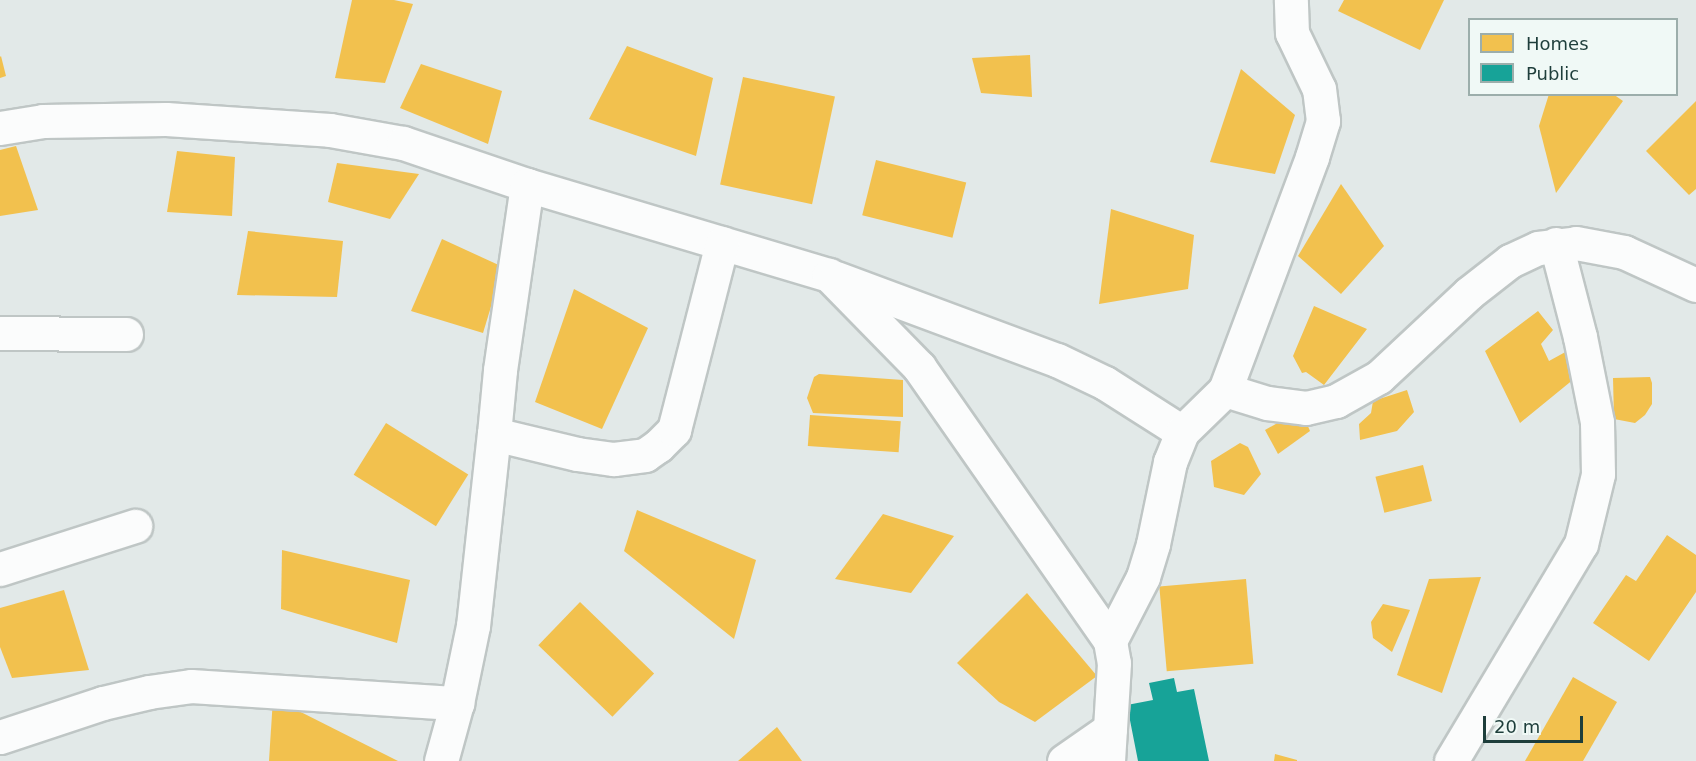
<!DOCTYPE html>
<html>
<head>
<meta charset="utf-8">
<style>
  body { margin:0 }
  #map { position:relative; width:1696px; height:761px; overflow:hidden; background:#e2e9e8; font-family:"DejaVu Sans",sans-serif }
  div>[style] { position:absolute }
  .homes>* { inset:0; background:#f2c14e; transform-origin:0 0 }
  .public>* { inset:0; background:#17a398 }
  .roads { filter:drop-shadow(2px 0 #bfc6c5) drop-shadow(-2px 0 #bfc6c5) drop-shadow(0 2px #bfc6c5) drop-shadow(0 -2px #bfc6c5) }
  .minor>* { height:33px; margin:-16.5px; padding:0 16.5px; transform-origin:16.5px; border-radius:16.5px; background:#fbfcfc }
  span { translate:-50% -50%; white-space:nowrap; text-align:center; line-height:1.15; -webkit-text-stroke:6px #f0f9f6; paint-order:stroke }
  .legend { position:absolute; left:1468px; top:18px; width:210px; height:78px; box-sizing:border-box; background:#f0f9f6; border:2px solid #9caeab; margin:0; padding:8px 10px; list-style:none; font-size:18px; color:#1e3e3b }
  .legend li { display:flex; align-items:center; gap:12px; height:30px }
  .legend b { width:30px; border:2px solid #9caeab }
  .scale { position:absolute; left:1483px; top:716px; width:100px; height:27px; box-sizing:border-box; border:3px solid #1e3e3b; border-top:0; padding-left:8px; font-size:18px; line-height:21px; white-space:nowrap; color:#1e3e3b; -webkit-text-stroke:4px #f0f9f6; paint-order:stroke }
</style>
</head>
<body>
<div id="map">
  <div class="homes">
    <div style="clip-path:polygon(352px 0,394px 0,413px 4px,385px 83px,335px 78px)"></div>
    <div style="clip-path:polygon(1344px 0,1444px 0,1420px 50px,1338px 11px)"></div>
    <div style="clip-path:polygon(627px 46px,713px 78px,696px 156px,589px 119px)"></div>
    <div style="clip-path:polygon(1030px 55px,1032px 97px,981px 93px,972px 58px)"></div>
    <div style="clip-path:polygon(1px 56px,6px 76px,0 78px,0 57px)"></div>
    <div style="clip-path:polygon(421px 64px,502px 91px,488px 144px,400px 108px)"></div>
    <div style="clip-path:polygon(1241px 69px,1295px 115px,1275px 174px,1210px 162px)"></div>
    <div style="left:743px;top:77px;width:94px;height:110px;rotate:12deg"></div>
    <div style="clip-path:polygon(1549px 94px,1613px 94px,1623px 101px,1556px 193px,1539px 126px)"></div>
    <div style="clip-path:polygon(1696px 101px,1696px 189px,1689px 195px,1646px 151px)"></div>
    <div style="clip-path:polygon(16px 146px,38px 210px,0 216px,0 150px)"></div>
    <div style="clip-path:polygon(177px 151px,235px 157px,232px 216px,167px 212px)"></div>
    <div style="left:876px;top:160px;width:93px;height:57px;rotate:14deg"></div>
    <div style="clip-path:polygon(337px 163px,419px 174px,390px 219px,328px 202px)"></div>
    <div style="clip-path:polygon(1341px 184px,1384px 246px,1341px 294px,1298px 256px)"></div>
    <div style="clip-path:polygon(1111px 209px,1194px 235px,1188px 289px,1099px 304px)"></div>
    <div style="clip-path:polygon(248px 231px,343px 241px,337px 297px,237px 295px)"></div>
    <div style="clip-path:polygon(442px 239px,503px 267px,483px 333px,411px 311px)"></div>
    <div style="clip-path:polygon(574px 289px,648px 328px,602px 429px,535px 402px)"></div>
    <div style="clip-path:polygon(1314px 306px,1367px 329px,1324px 385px,1306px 372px,1302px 373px,1293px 356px)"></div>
    <div style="clip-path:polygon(1538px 311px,1553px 330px,1541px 344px,1549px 361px,1569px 350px,1580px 374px,1520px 423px,1485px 351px)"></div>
    <div style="clip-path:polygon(819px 374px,903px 380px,903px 417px,813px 413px,807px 398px,814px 377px)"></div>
    <div style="clip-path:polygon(1650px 377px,1652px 383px,1652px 404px,1645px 415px,1635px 423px,1614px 419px,1613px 378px)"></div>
    <div style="clip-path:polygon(1407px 390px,1414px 412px,1397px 431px,1360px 440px,1359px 424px,1371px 413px,1373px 401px)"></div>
    <div style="clip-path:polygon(1297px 412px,1305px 419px,1310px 431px,1278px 454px,1265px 430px)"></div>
    <div style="left:810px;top:415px;width:91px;height:31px;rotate:4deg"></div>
    <div style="left:386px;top:423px;width:97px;height:61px;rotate:32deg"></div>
    <div style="clip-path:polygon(1240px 443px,1248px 447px,1261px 474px,1244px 495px,1214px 487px,1211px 461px)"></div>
    <div style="left:1423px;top:465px;width:37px;height:49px;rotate:76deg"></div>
    <div style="clip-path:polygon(637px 510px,756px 560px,734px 639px,624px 551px)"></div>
    <div style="clip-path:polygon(883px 514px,954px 536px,911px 593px,835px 579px)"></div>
    <div style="clip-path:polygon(1667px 535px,1696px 555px,1696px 592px,1649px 661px,1593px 623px,1626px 575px,1636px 581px)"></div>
    <div style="clip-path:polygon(282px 550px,410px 580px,397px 643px,281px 609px)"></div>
    <div style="clip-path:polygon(1481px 577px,1442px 693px,1397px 675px,1429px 579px)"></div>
    <div style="left:1246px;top:579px;width:85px;height:87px;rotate:85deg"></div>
    <div style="clip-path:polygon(64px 590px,89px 670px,12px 678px,0 647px,0 608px)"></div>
    <div style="clip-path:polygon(1027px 593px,1097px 676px,1035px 722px,999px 702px,957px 663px)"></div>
    <div style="left:580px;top:602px;width:103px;height:60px;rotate:44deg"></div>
    <div style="clip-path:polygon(1383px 604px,1410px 610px,1392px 652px,1373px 638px,1371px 622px)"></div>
    <div style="clip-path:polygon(1573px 677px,1617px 702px,1583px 761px,1525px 761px)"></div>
    <div style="clip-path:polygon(273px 698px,398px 761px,269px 761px)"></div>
    <div style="clip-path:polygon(777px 727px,802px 761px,738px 761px)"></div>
    <div style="clip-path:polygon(1275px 754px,1297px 760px,1297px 761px,1274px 761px)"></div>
  </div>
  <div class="public">
    <div style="clip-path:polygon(1174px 678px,1177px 692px,1194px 689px,1209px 761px,1138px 761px,1127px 705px,1153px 700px,1149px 683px)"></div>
  </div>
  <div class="roads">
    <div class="minor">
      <div style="left:0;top:128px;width:44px;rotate:-9.2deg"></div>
      <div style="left:43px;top:121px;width:123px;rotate:-0.9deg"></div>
      <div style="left:166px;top:119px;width:164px;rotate:3.8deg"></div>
      <div style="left:330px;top:130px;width:74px;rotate:10.1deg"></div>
      <div style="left:403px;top:143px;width:131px;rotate:18.7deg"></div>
      <div style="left:527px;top:185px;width:315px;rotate:16.6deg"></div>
      <div style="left:829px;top:275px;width:129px;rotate:45.6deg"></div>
      <div style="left:919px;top:367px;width:334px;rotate:55.1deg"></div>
      <div style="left:1110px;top:641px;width:22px;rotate:80deg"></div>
      <div style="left:1114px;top:663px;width:98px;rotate:93.5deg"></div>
      <div style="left:836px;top:278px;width:236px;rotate:20.4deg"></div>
      <div style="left:1057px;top:360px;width:53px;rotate:25.6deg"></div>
      <div style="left:1105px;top:383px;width:91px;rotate:32.5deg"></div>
      <div style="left:0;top:333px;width:126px;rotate:0.5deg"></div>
      <div style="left:1225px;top:390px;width:44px;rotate:17.2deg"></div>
      <div style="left:1267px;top:403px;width:39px;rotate:7deg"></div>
      <div style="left:1306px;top:408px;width:31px;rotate:-13deg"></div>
      <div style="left:1336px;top:401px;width:49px;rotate:-29.2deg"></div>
      <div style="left:1379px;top:377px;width:123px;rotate:-43deg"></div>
      <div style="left:1469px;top:293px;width:52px;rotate:-38deg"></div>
      <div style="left:1510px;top:261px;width:31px;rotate:-25deg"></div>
      <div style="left:1538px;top:248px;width:38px;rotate:-7deg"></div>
      <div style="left:1576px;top:243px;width:49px;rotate:10.6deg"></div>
      <div style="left:1624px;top:252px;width:79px;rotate:24.6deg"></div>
      <div style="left:494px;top:434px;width:64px;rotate:-84.6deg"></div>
      <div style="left:500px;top:370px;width:187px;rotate:-81.7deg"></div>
      <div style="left:0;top:569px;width:142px;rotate:-17.7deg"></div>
      <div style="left:1110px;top:641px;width:72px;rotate:-62.7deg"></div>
      <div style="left:1143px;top:577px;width:34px;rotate:-73deg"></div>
      <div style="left:1153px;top:544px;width:84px;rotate:-78.3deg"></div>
      <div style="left:1170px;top:462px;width:32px;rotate:-68deg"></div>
      <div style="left:1182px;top:432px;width:60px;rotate:-44.3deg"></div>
      <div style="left:1225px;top:390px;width:249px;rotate:-69.5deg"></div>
      <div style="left:1312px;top:157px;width:38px;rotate:-73deg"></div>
      <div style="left:1323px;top:121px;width:32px;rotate:-97deg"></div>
      <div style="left:1319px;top:89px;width:62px;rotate:-115.7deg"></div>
      <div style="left:1292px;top:33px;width:33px;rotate:-92deg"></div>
      <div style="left:0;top:737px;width:108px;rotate:-18.3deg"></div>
      <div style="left:103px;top:703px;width:47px;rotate:-13.4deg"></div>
      <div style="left:149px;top:692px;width:42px;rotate:-8.1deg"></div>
      <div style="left:191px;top:686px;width:267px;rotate:3.7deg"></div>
      <div style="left:441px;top:761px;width:60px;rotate:-74.6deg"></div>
      <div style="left:457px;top:703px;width:79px;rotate:-78.3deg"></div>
      <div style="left:473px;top:626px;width:193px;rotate:-83.8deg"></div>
      <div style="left:494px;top:434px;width:85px;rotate:13.5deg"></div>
      <div style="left:577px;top:454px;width:37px;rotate:8deg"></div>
      <div style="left:614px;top:459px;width:31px;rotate:-7deg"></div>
      <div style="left:645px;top:455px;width:16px;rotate:-35deg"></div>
      <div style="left:658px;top:446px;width:23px;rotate:-45deg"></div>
      <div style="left:674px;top:430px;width:193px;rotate:-75.6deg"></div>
      <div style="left:1064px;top:761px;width:56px;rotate:-34.8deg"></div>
      <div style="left:1451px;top:761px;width:253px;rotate:-59.1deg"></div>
      <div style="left:1581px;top:544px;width:72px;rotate:-76.3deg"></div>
      <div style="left:1598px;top:474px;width:52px;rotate:-91.1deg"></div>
      <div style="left:1597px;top:422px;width:87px;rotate:-101.3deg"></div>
      <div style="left:1580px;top:337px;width:96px;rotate:-104.5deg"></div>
    </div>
  </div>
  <ul class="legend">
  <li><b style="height:16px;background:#f2c14e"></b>Homes</li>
  <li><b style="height:16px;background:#17a398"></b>Public</li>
  </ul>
  <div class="scale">20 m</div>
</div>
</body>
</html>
